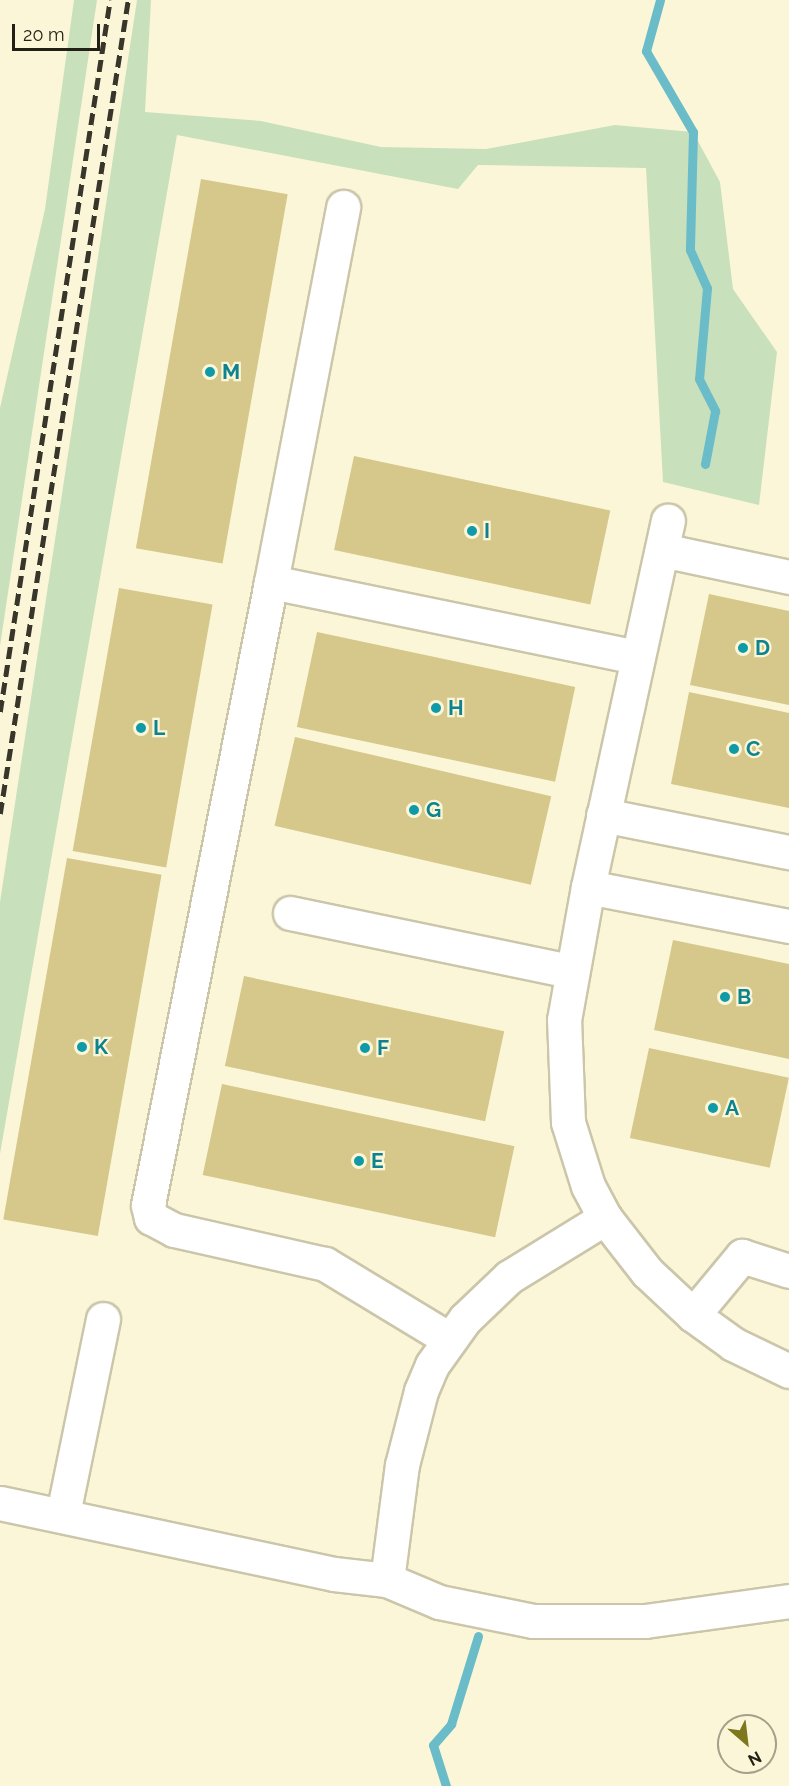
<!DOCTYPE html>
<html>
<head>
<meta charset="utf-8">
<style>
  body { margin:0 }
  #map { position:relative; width:789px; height:1786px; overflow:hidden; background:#fcf6d9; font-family:Raleway,sans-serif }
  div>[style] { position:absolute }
  .green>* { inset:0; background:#c9e0bd }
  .stream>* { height:9px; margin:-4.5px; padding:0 4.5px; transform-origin:4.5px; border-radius:4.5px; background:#6abcc8 }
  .building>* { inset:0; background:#d5c88a; transform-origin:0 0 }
  .roads { filter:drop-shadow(2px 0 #cbc6aa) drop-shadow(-2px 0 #cbc6aa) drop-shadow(0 2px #cbc6aa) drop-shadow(0 -2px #cbc6aa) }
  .minor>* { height:33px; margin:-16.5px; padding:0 16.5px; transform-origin:16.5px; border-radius:16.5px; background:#fff }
  .rail>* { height:4.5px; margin-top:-2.25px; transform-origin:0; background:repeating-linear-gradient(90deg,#38362a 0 12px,transparent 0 18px) }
  .dots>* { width:16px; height:16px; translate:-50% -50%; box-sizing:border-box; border:3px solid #fcf6d9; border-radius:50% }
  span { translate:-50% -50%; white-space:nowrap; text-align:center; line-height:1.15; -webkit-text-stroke:4.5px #fcf6d9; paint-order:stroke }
  .culture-label { font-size:21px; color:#0d838f; font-weight:700 }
  .left { translate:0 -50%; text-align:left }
  .north { position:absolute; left:717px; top:1714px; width:60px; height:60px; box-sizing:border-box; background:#fcf6d9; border:2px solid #a5a08b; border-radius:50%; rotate:152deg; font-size:16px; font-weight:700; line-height:24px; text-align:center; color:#222016 }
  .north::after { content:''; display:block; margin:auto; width:21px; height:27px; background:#7d781d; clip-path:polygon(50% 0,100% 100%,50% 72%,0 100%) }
  .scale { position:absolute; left:12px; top:24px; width:88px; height:27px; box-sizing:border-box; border:3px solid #222016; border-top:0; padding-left:8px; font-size:18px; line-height:21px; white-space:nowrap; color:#222016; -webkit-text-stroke:4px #fcf6d9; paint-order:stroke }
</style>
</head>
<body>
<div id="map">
  <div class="green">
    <div style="clip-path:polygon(74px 0,97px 0,0 646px,0 408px,45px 209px)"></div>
    <div style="clip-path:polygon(137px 0,151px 0,145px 112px,261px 121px,381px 147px,486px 149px,615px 125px,693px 132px,720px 182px,733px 289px,777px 352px,759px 505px,663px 482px,646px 168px,478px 165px,458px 189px,177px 135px,0 1154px,0 902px)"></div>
  </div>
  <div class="stream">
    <div style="left:660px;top:0;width:53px;rotate:105.4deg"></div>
    <div style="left:646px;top:51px;width:94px;rotate:59.9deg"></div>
    <div style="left:693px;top:132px;width:118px;rotate:91.5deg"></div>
    <div style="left:690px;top:250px;width:42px;rotate:65.9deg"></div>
    <div style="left:707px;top:288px;width:91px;rotate:95deg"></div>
    <div style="left:699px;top:379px;width:36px;rotate:63deg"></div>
    <div style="left:715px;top:411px;width:54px;rotate:100.7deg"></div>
    <div style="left:446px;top:1786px;width:43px;rotate:-107.6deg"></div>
    <div style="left:433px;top:1745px;width:28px;rotate:-49deg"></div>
    <div style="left:451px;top:1724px;width:92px;rotate:-72.9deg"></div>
  </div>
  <div class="building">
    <div style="left:201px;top:179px;width:88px;height:375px;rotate:10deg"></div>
    <div style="left:354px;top:456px;width:262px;height:96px;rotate:12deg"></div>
    <div style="left:119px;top:588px;width:95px;height:267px;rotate:10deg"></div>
    <div style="clip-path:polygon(709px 594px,789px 611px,789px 705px,690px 685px)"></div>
    <div style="left:317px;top:632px;width:264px;height:97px;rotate:12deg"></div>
    <div style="clip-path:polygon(689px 692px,789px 713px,789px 808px,671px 784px)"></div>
    <div style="left:295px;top:737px;width:263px;height:91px;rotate:13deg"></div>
    <div style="left:67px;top:858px;width:96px;height:367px;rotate:10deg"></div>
    <div style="clip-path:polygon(673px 940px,789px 964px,789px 1059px,654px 1030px)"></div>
    <div style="left:244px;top:976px;width:266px;height:92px;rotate:12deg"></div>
    <div style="left:649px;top:1048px;width:143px;height:92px;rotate:12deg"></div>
    <div style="left:222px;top:1084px;width:299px;height:93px;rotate:12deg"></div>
  </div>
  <div class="roads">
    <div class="minor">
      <div style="left:662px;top:550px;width:130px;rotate:12deg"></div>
      <div style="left:271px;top:582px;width:382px;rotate:-79.1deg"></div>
      <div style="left:603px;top:815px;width:190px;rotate:11.3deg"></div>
      <div style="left:588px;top:887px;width:205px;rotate:11deg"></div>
      <div style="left:290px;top:913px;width:287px;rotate:11.7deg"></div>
      <div style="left:605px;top:1218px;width:36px;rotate:-118deg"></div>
      <div style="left:588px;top:1186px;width:67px;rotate:-107.4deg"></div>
      <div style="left:568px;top:1122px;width:102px;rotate:-92.2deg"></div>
      <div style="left:564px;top:1020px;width:135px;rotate:-79.8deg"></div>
      <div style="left:588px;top:887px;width:375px;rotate:-77.7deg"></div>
      <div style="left:693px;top:1315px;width:77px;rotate:-50.3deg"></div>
      <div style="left:742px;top:1256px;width:49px;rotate:17.7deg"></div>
      <div style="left:449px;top:1339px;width:145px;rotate:-148.8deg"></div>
      <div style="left:325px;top:1264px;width:155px;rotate:-167.3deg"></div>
      <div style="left:174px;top:1230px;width:26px;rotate:-152deg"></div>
      <div style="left:151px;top:1218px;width:13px;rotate:-103deg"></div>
      <div style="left:148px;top:1205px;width:635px;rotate:-78.83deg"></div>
      <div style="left:271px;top:582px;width:374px;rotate:11.6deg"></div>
      <div style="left:0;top:1503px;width:341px;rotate:12deg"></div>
      <div style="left:334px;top:1574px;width:53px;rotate:6.5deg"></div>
      <div style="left:387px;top:1580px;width:116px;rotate:-82.6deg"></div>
      <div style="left:402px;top:1465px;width:76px;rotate:-75.6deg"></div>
      <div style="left:421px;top:1391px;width:28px;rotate:-67deg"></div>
      <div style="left:432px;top:1365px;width:57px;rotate:-54.3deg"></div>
      <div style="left:465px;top:1319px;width:61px;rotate:-43.7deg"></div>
      <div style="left:509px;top:1277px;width:113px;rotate:-31.6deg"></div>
      <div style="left:605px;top:1218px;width:68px;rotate:52.1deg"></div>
      <div style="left:647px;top:1272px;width:63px;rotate:43.1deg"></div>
      <div style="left:693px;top:1315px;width:49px;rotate:35.9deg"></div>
      <div style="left:733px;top:1344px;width:62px;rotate:25.7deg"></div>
      <div style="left:63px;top:1514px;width:199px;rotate:-78.4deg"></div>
      <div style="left:387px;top:1580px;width:56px;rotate:22.9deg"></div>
      <div style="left:439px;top:1602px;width:96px;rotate:11.4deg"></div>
      <div style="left:533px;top:1621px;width:112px"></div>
      <div style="left:645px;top:1621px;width:145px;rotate:-7.9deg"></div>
    </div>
  </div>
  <div class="rail">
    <div style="left:0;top:712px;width:720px;rotate:-81.22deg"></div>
    <div style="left:0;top:814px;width:824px;rotate:-81.06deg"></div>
  </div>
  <div class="dots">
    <div style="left:210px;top:372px;background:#0f9aa8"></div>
    <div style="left:472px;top:531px;background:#0f9aa8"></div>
    <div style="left:743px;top:648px;background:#0f9aa8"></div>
    <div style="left:436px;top:708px;background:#0f9aa8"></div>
    <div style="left:141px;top:728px;background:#0f9aa8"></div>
    <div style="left:734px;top:749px;background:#0f9aa8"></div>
    <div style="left:414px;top:810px;background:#0f9aa8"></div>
    <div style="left:725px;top:997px;background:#0f9aa8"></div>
    <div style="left:82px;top:1047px;background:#0f9aa8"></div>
    <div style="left:365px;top:1048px;background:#0f9aa8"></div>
    <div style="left:713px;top:1108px;background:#0f9aa8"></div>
    <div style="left:359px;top:1161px;background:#0f9aa8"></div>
  </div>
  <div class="culture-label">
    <span class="left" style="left:222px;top:372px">M</span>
    <span class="left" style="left:484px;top:531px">I</span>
    <span class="left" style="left:755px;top:648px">D</span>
    <span class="left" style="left:448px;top:708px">H</span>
    <span class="left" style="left:153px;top:728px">L</span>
    <span class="left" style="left:746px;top:749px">C</span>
    <span class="left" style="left:426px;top:810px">G</span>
    <span class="left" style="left:737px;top:997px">B</span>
    <span class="left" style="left:94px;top:1047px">K</span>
    <span class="left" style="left:377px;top:1048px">F</span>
    <span class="left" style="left:725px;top:1108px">A</span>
    <span class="left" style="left:371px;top:1161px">E</span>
  </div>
  <div class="north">N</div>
  <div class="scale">20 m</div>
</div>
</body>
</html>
